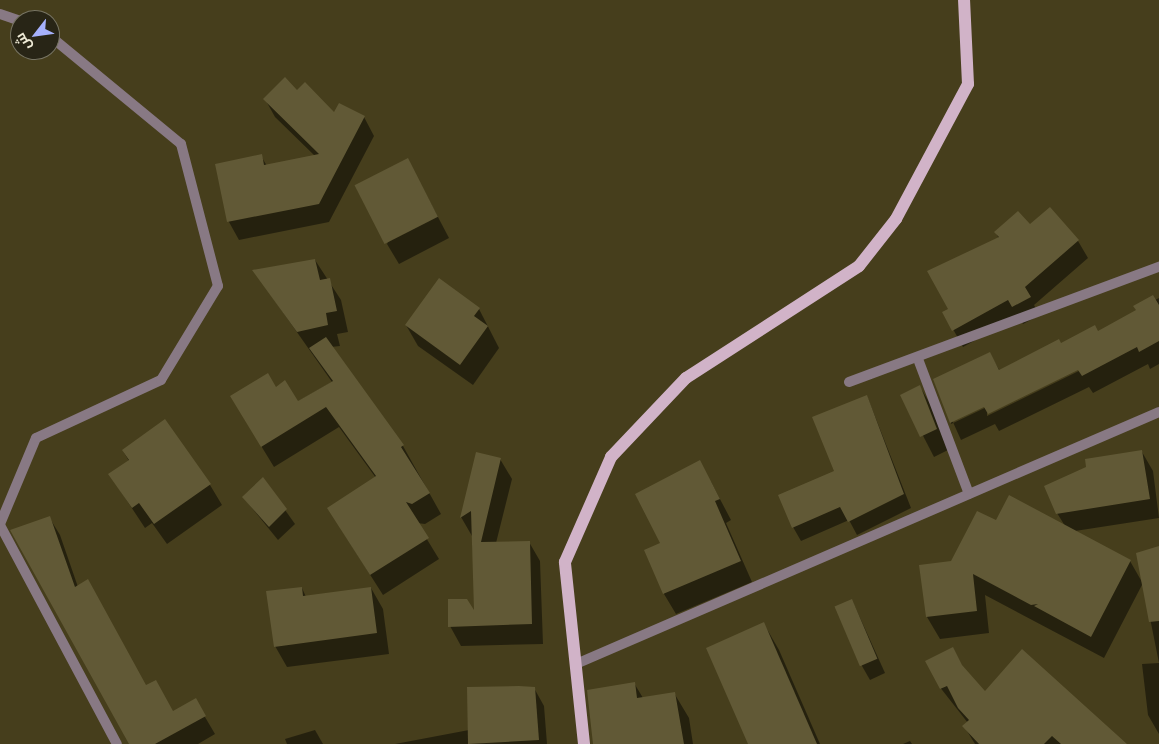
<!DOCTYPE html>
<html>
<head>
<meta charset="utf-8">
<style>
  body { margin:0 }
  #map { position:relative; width:1159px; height:744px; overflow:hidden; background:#463e1c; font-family:"Exo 2",Cairo,sans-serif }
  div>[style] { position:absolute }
  .shadow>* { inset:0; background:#0007 }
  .building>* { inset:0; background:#615936; transform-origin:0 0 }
  .minor>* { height:10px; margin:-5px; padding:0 5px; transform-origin:5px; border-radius:5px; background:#887984 }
  .primary>* { height:12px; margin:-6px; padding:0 6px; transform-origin:6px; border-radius:6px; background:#d1b3c8 }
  span { translate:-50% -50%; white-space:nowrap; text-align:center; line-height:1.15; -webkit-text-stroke:5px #282516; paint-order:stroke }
  .north { position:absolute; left:10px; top:10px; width:50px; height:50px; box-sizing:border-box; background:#282516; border:1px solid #777463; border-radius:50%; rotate:240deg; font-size:14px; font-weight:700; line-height:20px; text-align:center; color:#eeead6 }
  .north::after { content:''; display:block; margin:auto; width:18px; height:22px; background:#a6b1fc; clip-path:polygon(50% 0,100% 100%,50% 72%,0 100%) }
</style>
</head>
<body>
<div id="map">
  <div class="shadow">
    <div style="clip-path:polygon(297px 91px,334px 114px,364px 117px,374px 136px,329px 222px,239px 240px,229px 222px,217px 165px,261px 156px,267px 166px,315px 156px,275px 117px,265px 99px)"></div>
    <div style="clip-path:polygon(419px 181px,449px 238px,399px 264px,387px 244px)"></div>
    <div style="clip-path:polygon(1050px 209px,1078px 241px,1088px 258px,1034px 305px,1040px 315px,1023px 324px,1019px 316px,963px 347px,944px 313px,950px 310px,999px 239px,996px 233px,1030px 226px)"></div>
    <div style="clip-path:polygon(315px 260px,341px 300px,348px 332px,337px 334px,340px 346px,331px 347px,403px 446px,441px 514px,425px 524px,417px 523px,439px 559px,383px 595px,341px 529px,376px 478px,339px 427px,274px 467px,244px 418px,275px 388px,297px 402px,332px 382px,254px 271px)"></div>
    <div style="clip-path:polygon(evenodd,1153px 296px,1155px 300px,1159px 298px,1159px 364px,1150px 369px,1148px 364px,1093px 393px,1089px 387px,999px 431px,995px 424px,961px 440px,934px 380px,989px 353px,1000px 371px,1059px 341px,1061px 345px,1094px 327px,1098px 332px,1137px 311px,1135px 306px,1153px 296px,1084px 366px,1085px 368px,987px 416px,987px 413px,1084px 366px,1153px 296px,989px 403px,991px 405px,951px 424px,951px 421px,989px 403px)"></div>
    <div style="clip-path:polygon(479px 309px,499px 348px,473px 385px,418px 346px,406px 325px)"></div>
    <div style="clip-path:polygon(920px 387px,932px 407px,948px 450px,934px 457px,902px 395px)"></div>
    <div style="clip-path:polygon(867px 396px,911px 508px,857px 535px,849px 520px,801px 541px,793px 527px,836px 472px)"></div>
    <div style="clip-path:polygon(123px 451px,210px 485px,222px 505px,167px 544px,152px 523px,145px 528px,110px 475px,129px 461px)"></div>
    <div style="clip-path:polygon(1142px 452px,1153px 471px,1159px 518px,1075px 531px,1130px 561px,1142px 582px,1159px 547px,1159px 734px,1148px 715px,1142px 664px,1159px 663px,1143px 583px,1104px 658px,985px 595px,989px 633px,940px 639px,927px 617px,952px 562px,997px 522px,1065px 526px,1057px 513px)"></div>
    <div style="clip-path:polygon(477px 454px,500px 459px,512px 479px,496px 543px,529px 542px,540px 561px,543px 644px,461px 646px,450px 626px,476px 614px,472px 536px,461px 517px)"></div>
    <div style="clip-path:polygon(263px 479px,295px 524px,278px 540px,243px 497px)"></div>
    <div style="clip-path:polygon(711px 482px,731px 520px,726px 523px,752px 582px,676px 614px,664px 594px,662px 544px)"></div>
    <div style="clip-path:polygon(49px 517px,60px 535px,78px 587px,146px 687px,173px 712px,195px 700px,215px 734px,198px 744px,130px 744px)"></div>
    <div style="clip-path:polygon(302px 588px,306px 597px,371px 588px,383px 609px,389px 654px,287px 667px,275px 646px)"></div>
    <div style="clip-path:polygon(852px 600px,885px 673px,870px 680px,862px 666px)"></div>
    <div style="clip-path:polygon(764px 624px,779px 650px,820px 744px,749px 744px)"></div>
    <div style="clip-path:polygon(963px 668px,993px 702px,1121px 744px,975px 744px,964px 726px,968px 723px,939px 686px)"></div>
    <div style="clip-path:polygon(634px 683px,643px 698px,674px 693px,689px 718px,693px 744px,596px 744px)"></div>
    <div style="clip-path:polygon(534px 688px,544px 706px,547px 744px,395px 744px,469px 730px)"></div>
    <div style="clip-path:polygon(315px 730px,323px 744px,287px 744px,285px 739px)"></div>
    <div style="clip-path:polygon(910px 741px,912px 744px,903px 744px)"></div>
  </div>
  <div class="building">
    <div style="clip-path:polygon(285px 77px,297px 90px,305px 82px,334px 112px,339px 103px,365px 116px,319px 204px,227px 222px,215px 164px,262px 154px,264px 165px,319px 154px,263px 99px)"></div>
    <div style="left:408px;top:158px;width:66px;height:60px;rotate:63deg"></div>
    <div style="clip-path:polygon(1050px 207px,1079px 240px,1025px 287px,1031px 297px,1012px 307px,1008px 300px,952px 331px,942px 312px,948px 309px,927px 271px,999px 237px,994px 232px,1018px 211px,1030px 224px)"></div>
    <div style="clip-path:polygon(315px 259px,320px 280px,330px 278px,337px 311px,326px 313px,328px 325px,297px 332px,252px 270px)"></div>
    <div style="clip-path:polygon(439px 278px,480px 308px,474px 316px,488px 326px,460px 365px,405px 325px)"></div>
    <div style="clip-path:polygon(1153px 295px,1159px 305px,1159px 341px,1139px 352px,1137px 347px,1082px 376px,1078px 370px,988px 414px,984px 407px,950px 423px,933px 379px,990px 352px,999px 370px,1059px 339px,1061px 343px,1095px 325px,1098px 331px,1136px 310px,1133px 306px)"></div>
    <div style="clip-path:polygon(326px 337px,404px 445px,401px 447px,430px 493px,412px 504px,406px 502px,429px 538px,370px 575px,327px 508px,376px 476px,326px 407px,261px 447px,230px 396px,268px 373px,276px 387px,285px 380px,298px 401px,333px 381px,309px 348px)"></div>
    <div style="clip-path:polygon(920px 385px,937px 429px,920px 437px,900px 395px)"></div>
    <div style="clip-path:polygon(867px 395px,904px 494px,848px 522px,840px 507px,792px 528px,778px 495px,834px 471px,812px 417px)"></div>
    <div style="clip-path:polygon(165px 419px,211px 484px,154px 524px,139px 503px,132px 508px,108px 474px,129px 460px,122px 450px)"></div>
    <div style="clip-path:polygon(1142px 450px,1150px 499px,1056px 514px,1044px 486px,1086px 467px,1085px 459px)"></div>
    <div style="clip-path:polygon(476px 452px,501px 458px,481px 542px,530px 541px,532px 624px,448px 627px,448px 599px,467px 599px,474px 610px,471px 511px,460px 518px)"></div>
    <div style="clip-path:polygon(700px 460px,720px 499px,715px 501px,741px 561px,663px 594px,644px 550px,660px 543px,635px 494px)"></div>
    <div style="clip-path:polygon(263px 477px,287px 509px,269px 527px,242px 497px)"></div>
    <div style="clip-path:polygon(1009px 495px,1131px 560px,1091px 637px,1034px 606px,1038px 604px,1031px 605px,973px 574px,977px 611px,926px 617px,919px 565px,951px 561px,977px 511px,996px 520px)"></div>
    <div style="clip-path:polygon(50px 516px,75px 587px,88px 579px,146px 685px,156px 680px,173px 711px,196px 698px,206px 716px,155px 744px,129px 744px,10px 530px)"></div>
    <div style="clip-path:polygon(1159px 546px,1159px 621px,1149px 622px,1136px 553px)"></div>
    <div style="clip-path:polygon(302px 587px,303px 596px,371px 587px,377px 633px,274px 647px,266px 591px)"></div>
    <div style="left:852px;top:599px;width:65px;height:19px;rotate:67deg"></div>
    <div style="clip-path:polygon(764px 622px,817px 744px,748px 744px,706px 648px)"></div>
    <div style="clip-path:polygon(953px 647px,962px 665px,985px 691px,1022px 649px,1127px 744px,1061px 744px,1052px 736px,1044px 744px,979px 744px,962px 726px,969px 720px,958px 708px,947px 686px,940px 689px,925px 661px)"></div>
    <div style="clip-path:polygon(635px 682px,637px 698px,675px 692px,684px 744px,593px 744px,587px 690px)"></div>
    <div style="clip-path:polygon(519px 686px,535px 687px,539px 740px,468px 744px,467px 687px)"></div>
  </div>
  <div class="minor">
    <div style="left:0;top:14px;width:21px;rotate:19deg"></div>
    <div style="left:918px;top:359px;width:144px;rotate:69.3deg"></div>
    <div style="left:849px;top:382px;width:331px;rotate:-20.4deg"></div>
    <div style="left:0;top:524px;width:93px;rotate:-67.3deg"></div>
    <div style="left:36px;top:438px;width:138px;rotate:-24.9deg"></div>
    <div style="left:161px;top:380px;width:110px;rotate:-58.8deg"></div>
    <div style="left:218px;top:286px;width:147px;rotate:-104.6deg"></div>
    <div style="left:181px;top:144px;width:170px;rotate:-140.5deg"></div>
    <div style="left:0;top:525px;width:248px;rotate:61.9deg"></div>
    <div style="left:576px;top:664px;width:635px;rotate:-23.38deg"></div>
  </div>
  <div class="primary">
    <div style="left:584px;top:744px;width:183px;rotate:-96deg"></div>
    <div style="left:565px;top:562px;width:115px;rotate:-66.3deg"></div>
    <div style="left:611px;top:457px;width:109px;rotate:-46.5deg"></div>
    <div style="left:686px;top:378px;width:206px;rotate:-32.9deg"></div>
    <div style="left:859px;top:266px;width:60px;rotate:-51.8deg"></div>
    <div style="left:896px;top:219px;width:153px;rotate:-61.9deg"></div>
    <div style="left:968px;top:84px;width:84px;rotate:-92.7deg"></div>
  </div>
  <div class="north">ش</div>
</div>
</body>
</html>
